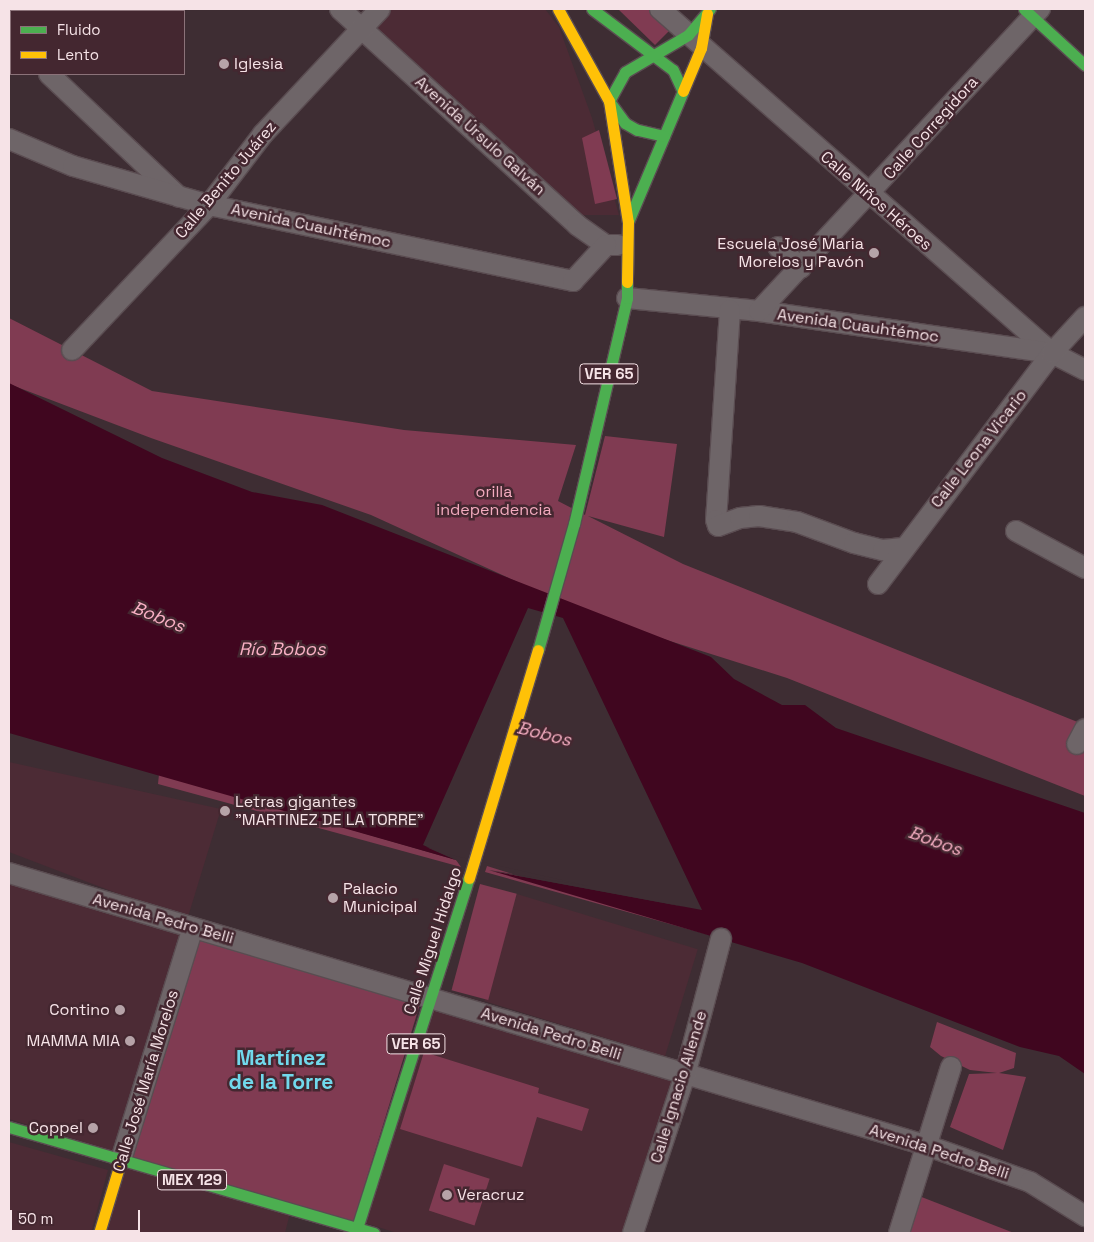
<!DOCTYPE html>
<html>
<head>
<meta charset="utf-8">
<style>
  body { margin:0 }
  #map { position:relative; width:1094px; height:1242px; overflow:hidden; background:#3e2d33; font-family:"Space Grotesk",sans-serif }
  div>[style] { position:absolute }
  .built>* { inset:0; background:#4c2b35; transform-origin:0 0 }
  .green>* { inset:0; background:#803b52; transform-origin:0 0 }
  .water>* { inset:0; background:#40061f }
  .pier>* { inset:0; background:#3e2d33 }
  .roads { filter:drop-shadow(1px 0 #5a4c51) drop-shadow(-1px 0 #5a4c51) drop-shadow(0 1px #5a4c51) drop-shadow(0 -1px #5a4c51) }
  .street>* { height:20px; margin:-10px; padding:0 10px; transform-origin:10px; border-radius:10px; background:#6e6568 }
  .fast>* { height:11px; margin:-5.5px; padding:0 5.5px; transform-origin:5.5px; border-radius:5.5px; background:#4caf50 }
  .slow>* { height:11px; margin:-5.5px; padding:0 5.5px; transform-origin:5.5px; border-radius:5.5px; background:#ffc107 }
  .dots>* { width:14px; height:14px; translate:-50% -50%; box-sizing:border-box; border:2px solid #442730; border-radius:50% }
  span { translate:-50% -50%; white-space:nowrap; text-align:center; line-height:1.15; -webkit-text-stroke:5px #442730; paint-order:stroke }
  .shield-label span { padding:1px 4px; background:#442730; border:1px solid; border-radius:4px; -webkit-text-stroke-width:0 }
  .shield-label { font-size:15px; color:#f6e3e7; font-weight:700 }
  .poi-label { font-size:16px; color:#f6e3e7 }
  .left { translate:0 -50%; text-align:left }
  .right { translate:-100% -50%; text-align:right }
  .street-label { font-size:16px; color:#f6e3e7 }
  .park-label { font-size:16px; color:#f4abbf }
  .water-label { font-size:18px; color:#f9b0c4; font-style:italic }
  .district-label { font-size:21px; color:#71d9ec; font-weight:700 }
  .frame { position:absolute; inset:0; border:10px solid #f6e3e7; pointer-events:none }
  .legend { position:absolute; left:10px; top:10px; width:175px; height:65px; box-sizing:border-box; background:#442730; border:1px solid #8b7279; margin:0; padding:6px 9px; list-style:none; font-size:15px; color:#f6e3e7 }
  .legend li { display:flex; align-items:center; gap:10px; height:25px }
  .legend b { width:25px; border:1px solid #8b7279 }
  .scale { position:absolute; left:10px; top:1210px; width:130px; height:22px; box-sizing:border-box; border:2px solid #f6e3e7; border-top:0; padding-left:6px; font-size:15px; line-height:18px; white-space:nowrap; color:#f6e3e7; -webkit-text-stroke:4px #442730; paint-order:stroke }
</style>
</head>
<body>
<div id="map">
  <div class="built">
    <div style="clip-path:polygon(387px 9px,545px 9px,559px 27px,592px 118px,619px 215px,578px 215px,370px 28px)"></div>
    <div style="clip-path:polygon(9px 762px,221px 809px,187px 920px,9px 852px)"></div>
    <div style="clip-path:polygon(9px 880px,187px 932px,116px 1152px,9px 1119px)"></div>
    <div style="left:517px;top:894px;width:189px;height:112px;rotate:17deg"></div>
    <div style="clip-path:polygon(436px 1001px,678px 1076px,628px 1233px,397px 1233px,365px 1223px)"></div>
    <div style="clip-path:polygon(9px 1142px,108px 1170px,91px 1233px,9px 1233px)"></div>
    <div style="clip-path:polygon(125px 1167px,290px 1213px,285px 1233px,107px 1233px)"></div>
  </div>
  <div class="green">
    <div style="clip-path:polygon(618px 9px,666px 9px,679px 21px,655px 45px)"></div>
    <div style="clip-path:polygon(599px 130px,617px 199px,595px 204px,582px 138px)"></div>
    <div style="clip-path:polygon(9px 318px,152px 391px,404px 430px,576px 445px,558px 501px,585px 515px,605px 436px,677px 444px,664px 537px,588px 516px,683px 564px,1085px 725px,1085px 796px,787px 678px,594px 617px,371px 515px,151px 438px,9px 384px)"></div>
    <div style="clip-path:polygon(159px 774px,456px 860px,461px 867px,158px 784px)"></div>
    <div style="clip-path:polygon(487px 866px,656px 919px,720px 938px,485px 872px)"></div>
    <div style="left:480px;top:884px;width:38px;height:110px;rotate:15deg"></div>
    <div style="left:193px;top:929px;width:239px;height:236px;rotate:17deg"></div>
    <div style="clip-path:polygon(937px 1022px,1016px 1053px,1014px 1068px,999px 1073px,1026px 1077px,1003px 1150px,950px 1127px,969px 1074px,997px 1073px,970px 1070px,941px 1056px,930px 1047px)"></div>
    <div style="clip-path:polygon(424px 1052px,539px 1088px,538px 1093px,589px 1109px,582px 1131px,537px 1117px,522px 1167px,400px 1129px)"></div>
    <div style="left:444px;top:1164px;width:48px;height:49px;rotate:18deg"></div>
    <div style="clip-path:polygon(919px 1196px,1014px 1233px,909px 1233px)"></div>
  </div>
  <div class="water">
    <div style="clip-path:polygon(9px 383px,162px 458px,252px 492px,322px 505px,711px 657px,734px 679px,782px 705px,805px 705px,836px 728px,1085px 813px,1085px 1074px,1059px 1056px,1020px 1047px,802px 963px,492px 871px,685px 907px,426px 847px,456px 860px,9px 733px)"></div>
  </div>
  <div class="pier">
    <div style="clip-path:polygon(528px 608px,563px 618px,702px 910px,492px 871px,489px 870px,588px 886px,447px 854px,459px 861px,456px 860px,423px 845px)"></div>
  </div>
  <div class="roads">
    <div class="street">
      <div style="left:340px;top:9px;width:321px;rotate:42.3deg"></div>
      <div style="left:577px;top:225px;width:35px;rotate:35deg"></div>
      <div style="left:606px;top:245px;width:12px"></div>
      <div style="left:660px;top:9px;width:522px;rotate:41.27deg"></div>
      <div style="left:52px;top:11px;width:3px;rotate:-45deg"></div>
      <div style="left:9px;top:37px;width:3px;rotate:45deg"></div>
      <div style="left:9px;top:59px;width:4px;rotate:-56deg"></div>
      <div style="left:49px;top:74px;width:179px;rotate:43.4deg"></div>
      <div style="left:9px;top:139px;width:69px;rotate:22.9deg"></div>
      <div style="left:73px;top:166px;width:141px;rotate:16deg"></div>
      <div style="left:209px;top:205px;width:372px;rotate:11.8deg"></div>
      <div style="left:573px;top:281px;width:49px;rotate:-47.5deg"></div>
      <div style="left:778px;top:247px;width:31px;rotate:42deg"></div>
      <div style="left:627px;top:298px;width:133px;rotate:5.6deg"></div>
      <div style="left:759px;top:311px;width:296px;rotate:8.2deg"></div>
      <div style="left:1052px;top:353px;width:37px;rotate:27deg"></div>
      <div style="left:730px;top:310px;width:210px;rotate:93.8deg"></div>
      <div style="left:716px;top:520px;width:6px;rotate:72deg"></div>
      <div style="left:718px;top:526px;width:23px;rotate:-20deg"></div>
      <div style="left:740px;top:518px;width:19px;rotate:-6deg"></div>
      <div style="left:759px;top:516px;width:38px;rotate:9deg"></div>
      <div style="left:797px;top:522px;width:61px;rotate:20.2deg"></div>
      <div style="left:854px;top:543px;width:30px;rotate:14deg"></div>
      <div style="left:883px;top:550px;width:20px;rotate:-6deg"></div>
      <div style="left:759px;top:311px;width:413px;rotate:-47.1deg"></div>
      <div style="left:72px;top:350px;width:199px;rotate:-46.6deg"></div>
      <div style="left:209px;top:205px;width:89px;rotate:-52.7deg"></div>
      <div style="left:263px;top:134px;width:171px;rotate:-46.9deg"></div>
      <div style="left:1016px;top:531px;width:78px;rotate:28.2deg"></div>
      <div style="left:878px;top:584px;width:289px;rotate:-53deg"></div>
      <div style="left:1052px;top:353px;width:49px;rotate:-47.5deg"></div>
      <div style="left:1077px;top:744px;width:17px;rotate:-62deg"></div>
      <div style="left:9px;top:873px;width:959px;rotate:16.54deg"></div>
      <div style="left:928px;top:1146px;width:108px;rotate:19.4deg"></div>
      <div style="left:1030px;top:1182px;width:65px;rotate:31.7deg"></div>
      <div style="left:121px;top:1160px;width:243px;rotate:-72.8deg"></div>
      <div style="left:633px;top:1233px;width:166px;rotate:-71.8deg"></div>
      <div style="left:685px;top:1075px;width:141px;rotate:-75.2deg"></div>
      <div style="left:899px;top:1233px;width:174px;rotate:-72.6deg"></div>
    </div>
    <div class="fast">
      <div style="left:592px;top:9px;width:101px;rotate:37deg"></div>
      <div style="left:673px;top:70px;width:23px;rotate:65deg"></div>
      <div style="left:683px;top:91px;width:142px;rotate:112.8deg"></div>
      <div style="left:1024px;top:9px;width:83px;rotate:42.6deg"></div>
      <div style="left:664px;top:136px;width:28px;rotate:-167deg"></div>
      <div style="left:637px;top:130px;width:14px;rotate:-150deg"></div>
      <div style="left:625px;top:123px;width:27px;rotate:-126deg"></div>
      <div style="left:609px;top:101px;width:33px;rotate:-61deg"></div>
      <div style="left:625px;top:72px;width:73px;rotate:-30.4deg"></div>
      <div style="left:688px;top:35px;width:34px;rotate:-50deg"></div>
      <div style="left:538px;top:650px;width:131px;rotate:-74.1deg"></div>
      <div style="left:574px;top:524px;width:232px;rotate:-76.8deg"></div>
      <div style="left:627px;top:298px;width:16px;rotate:-90deg"></div>
      <div style="left:9px;top:1127px;width:380px;rotate:16.2deg"></div>
      <div style="left:357px;top:1228px;width:367px;rotate:-72.3deg"></div>
    </div>
    <div class="slow">
      <div style="left:558px;top:9px;width:105px;rotate:61deg"></div>
      <div style="left:609px;top:101px;width:122px;rotate:81.1deg"></div>
      <div style="left:628px;top:222px;width:60px;rotate:91deg"></div>
      <div style="left:683px;top:91px;width:47px;rotate:-67.3deg"></div>
      <div style="left:701px;top:48px;width:35px;rotate:-80deg"></div>
      <div style="left:469px;top:878px;width:238px;rotate:-73.2deg"></div>
      <div style="left:99px;top:1233px;width:76px;rotate:-73.2deg"></div>
    </div>
  </div>
  <div class="dots">
    <div style="left:224px;top:64px;background:#b6a3a8"></div>
    <div style="left:874px;top:253px;background:#b6a3a8"></div>
    <div style="left:225px;top:811px;background:#b6a3a8"></div>
    <div style="left:333px;top:898px;background:#b6a3a8"></div>
    <div style="left:120px;top:1010px;background:#b6a3a8"></div>
    <div style="left:130px;top:1041px;background:#b6a3a8"></div>
    <div style="left:93px;top:1128px;background:#b6a3a8"></div>
    <div style="left:447px;top:1195px;background:#b6a3a8"></div>
  </div>
  <div class="shield-label">
    <span style="left:609px;top:374px">VER 65</span>
    <span style="left:416px;top:1044px">VER 65</span>
    <span style="left:192px;top:1180px">MEX 129</span>
  </div>
  <div class="poi-label">
    <span class="left" style="left:234px;top:64px">Iglesia</span>
    <span class="right" style="left:864px;top:253px">Escuela José Maria<br>Morelos y Pavón</span>
    <span class="left" style="left:235px;top:811px">Letras gigantes<br>"MARTINEZ DE LA TORRE"</span>
    <span class="left" style="left:343px;top:898px">Palacio<br>Municipal</span>
    <span class="right" style="left:110px;top:1010px">Contino</span>
    <span class="right" style="left:120px;top:1041px">MAMMA MIA</span>
    <span class="right" style="left:83px;top:1128px">Coppel</span>
    <span class="left" style="left:457px;top:1195px">Veracruz</span>
  </div>
  <div class="street-label">
    <span style="left:931px;top:128px;rotate:-48deg">Calle Corregidora</span>
    <span style="left:480px;top:136px;rotate:42deg">Avenida Úrsulo Galván</span>
    <span style="left:226px;top:180px;rotate:-50deg">Calle Benito Juárez</span>
    <span style="left:876px;top:201px;rotate:41deg">Calle Niños Héroes</span>
    <span style="left:311px;top:226px;rotate:12deg">Avenida Cuauhtémoc</span>
    <span style="left:858px;top:326px;rotate:8deg">Avenida Cuauhtémoc</span>
    <span style="left:979px;top:449px;rotate:-52deg">Calle Leona Vicario</span>
    <span style="left:163px;top:919px;rotate:16deg">Avenida Pedro Belli</span>
    <span style="left:433px;top:941px;rotate:-72deg">Calle Miguel Hidalgo</span>
    <span style="left:551px;top:1034px;rotate:17deg">Avenida Pedro Belli</span>
    <span style="left:146px;top:1081px;rotate:-73deg">Calle José María Morelos</span>
    <span style="left:679px;top:1087px;rotate:-73deg">Calle Ignacio Allende</span>
    <span style="left:939px;top:1152px;rotate:18deg">Avenida Pedro Belli</span>
  </div>
  <div class="park-label">
    <span style="left:494px;top:501px">orilla<br>independencia</span>
  </div>
  <div class="water-label">
    <span style="left:158px;top:617px;rotate:22deg">Bobos</span>
    <span style="left:282px;top:649px">Río Bobos</span>
    <span style="left:544px;top:734px;rotate:14deg">Bobos</span>
    <span style="left:935px;top:841px;rotate:20deg">Bobos</span>
  </div>
  <div class="district-label">
    <span style="left:281px;top:1070px">Martínez<br>de la Torre</span>
  </div>
  <div class="frame"></div>
  <ul class="legend">
  <li><b style="height:6px;background:#4caf50"></b>Fluido</li>
  <li><b style="height:6px;background:#ffc107"></b>Lento</li>
  </ul>
  <div class="scale">50 m</div>
</div>
</body>
</html>
